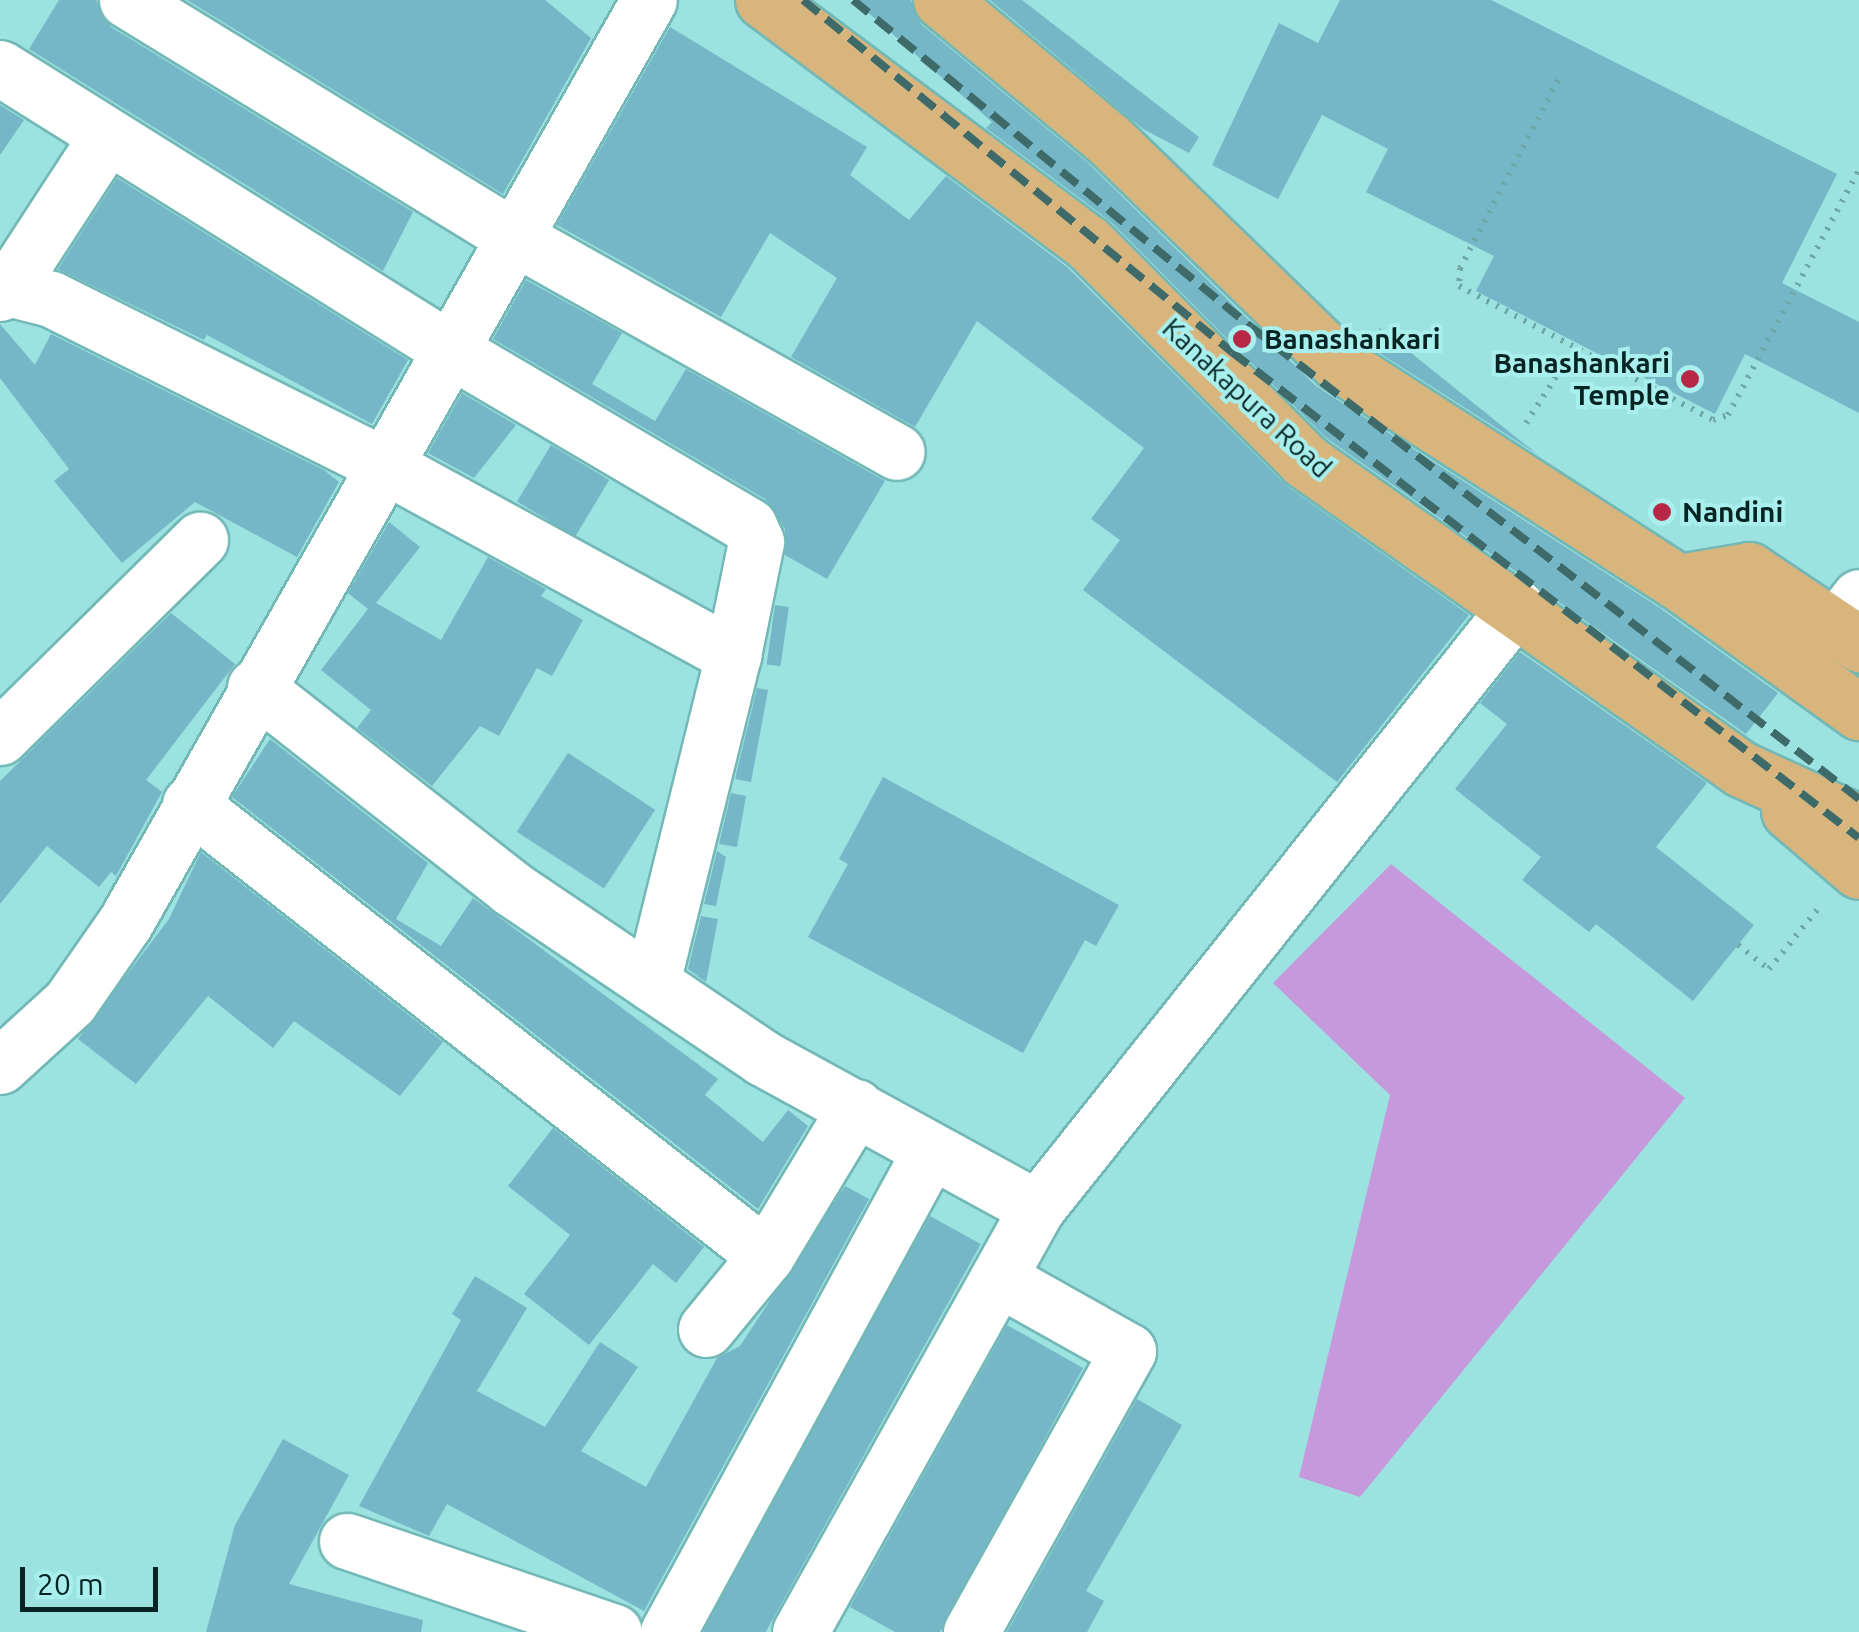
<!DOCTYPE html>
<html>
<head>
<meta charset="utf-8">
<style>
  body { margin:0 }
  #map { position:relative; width:1859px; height:1632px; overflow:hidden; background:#9be2e0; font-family:Ubuntu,sans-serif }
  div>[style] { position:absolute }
  .green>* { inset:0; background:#c599db }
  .building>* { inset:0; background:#75b7c7; transform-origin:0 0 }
  .path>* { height:6px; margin-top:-3px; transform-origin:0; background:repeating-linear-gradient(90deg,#6da8a7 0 2.5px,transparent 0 10.5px) }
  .roads { filter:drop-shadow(2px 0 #72b8b7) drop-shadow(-2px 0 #72b8b7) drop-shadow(0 2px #72b8b7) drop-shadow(0 -2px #72b8b7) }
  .minor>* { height:55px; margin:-27.5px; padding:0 27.5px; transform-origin:27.5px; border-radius:27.5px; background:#fff }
  .major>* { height:55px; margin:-27.5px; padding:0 27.5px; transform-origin:27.5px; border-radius:27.5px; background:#d7b57d }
  .rail>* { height:8px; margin-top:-4px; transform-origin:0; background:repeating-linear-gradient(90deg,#3e6b6a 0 20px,transparent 0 30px) }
  .dots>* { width:28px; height:28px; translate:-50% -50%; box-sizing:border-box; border:5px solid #a8efed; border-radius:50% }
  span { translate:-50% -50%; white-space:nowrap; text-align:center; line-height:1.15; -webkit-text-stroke:8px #a8efed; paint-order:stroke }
  .poi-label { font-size:28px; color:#062424; font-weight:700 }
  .left { translate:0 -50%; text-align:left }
  .right { translate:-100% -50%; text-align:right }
  .street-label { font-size:28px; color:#062424 }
  .scale { position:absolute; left:20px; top:1567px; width:138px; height:45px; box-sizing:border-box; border:5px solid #062424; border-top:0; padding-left:12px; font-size:30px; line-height:35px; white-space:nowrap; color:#062424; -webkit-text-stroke:8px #a8efed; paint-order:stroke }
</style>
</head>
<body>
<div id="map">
  <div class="green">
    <div style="clip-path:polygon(1391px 864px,1685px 1098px,1360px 1497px,1299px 1477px,1390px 1095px,1273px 983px)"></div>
  </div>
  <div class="building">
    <div style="clip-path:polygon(59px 0,96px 0,111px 27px,413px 212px,383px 271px,29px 49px)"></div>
    <div style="clip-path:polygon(187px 0,545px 0,591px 38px,503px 194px)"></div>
    <div style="clip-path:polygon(854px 0,911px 0,921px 24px,1087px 162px,1316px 386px,1660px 608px,1778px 693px,1746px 734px,1325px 437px,1110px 221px,986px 128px,992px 122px)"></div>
    <div style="clip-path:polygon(990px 0,1022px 0,1199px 137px,1189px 153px,1143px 129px)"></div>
    <div style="clip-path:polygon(1340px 0,1491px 0,1837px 174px,1782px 283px,1859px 322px,1859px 413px,1745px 354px,1715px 414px,1476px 291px,1494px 256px,1366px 192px,1388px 149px,1322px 115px,1278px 199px,1212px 165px,1279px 23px,1318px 43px)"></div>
    <div style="clip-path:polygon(670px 27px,867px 147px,850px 175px,909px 220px,946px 176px,1067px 267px,1287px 486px,1469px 615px,1337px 782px,1083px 590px,1120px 540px,1091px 519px,1144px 448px,977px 321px,915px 427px,791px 357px,837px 278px,770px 233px,721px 317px,557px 225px)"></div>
    <div style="clip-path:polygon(0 105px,24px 120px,0 155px)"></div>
    <div style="clip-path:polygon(117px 178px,408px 360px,372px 424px,207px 335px,204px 340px,58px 269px)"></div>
    <div style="clip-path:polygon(526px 280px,622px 333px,592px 384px,655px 421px,686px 369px,885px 481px,827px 579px,785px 555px,785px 529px,765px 499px,493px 339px)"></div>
    <div style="clip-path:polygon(0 324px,35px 365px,51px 334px,324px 470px,339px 482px,297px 557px,195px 502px,122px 563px,54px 481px,69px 469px,0 378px)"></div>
    <div style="clip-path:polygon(1380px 328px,1537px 454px,1367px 345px)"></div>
    <div style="clip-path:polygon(462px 393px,516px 425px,474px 478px,428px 453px)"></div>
    <div style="left:551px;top:445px;width:68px;height:66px;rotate:31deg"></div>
    <div style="clip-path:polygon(389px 522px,420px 547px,376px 603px,441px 640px,488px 557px,546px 589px,541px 596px,583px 620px,552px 676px,537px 668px,499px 736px,480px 726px,432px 786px,357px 728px,371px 710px,321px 670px,368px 609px,348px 593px)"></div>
    <div style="left:775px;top:605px;width:14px;height:60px;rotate:8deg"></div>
    <div style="clip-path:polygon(171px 613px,235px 664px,146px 780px,162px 792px,116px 876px,111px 872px,99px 887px,47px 846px,0 904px,0 781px)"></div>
    <div style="clip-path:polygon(1520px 652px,1707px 783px,1656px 847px,1754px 925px,1693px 1001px,1596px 924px,1589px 932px,1522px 880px,1541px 857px,1455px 789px,1507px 724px,1480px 703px)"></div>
    <div style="clip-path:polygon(757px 688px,768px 690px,751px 782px,735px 779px)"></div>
    <div style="clip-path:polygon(270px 739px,428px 863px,396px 919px,441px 946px,473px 898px,718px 1079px,705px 1095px,763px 1142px,788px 1110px,808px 1126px,758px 1209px,232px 797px)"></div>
    <div style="left:568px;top:753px;width:104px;height:94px;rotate:33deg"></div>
    <div style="clip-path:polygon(883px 777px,1119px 905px,1096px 946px,1085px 940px,1023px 1053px,808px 937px,848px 864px,839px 859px)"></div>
    <div style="clip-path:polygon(731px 793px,746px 796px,737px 847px,719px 844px)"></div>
    <div style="clip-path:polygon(717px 851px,726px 857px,716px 906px,704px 904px)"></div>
    <div style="clip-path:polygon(201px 852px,443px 1042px,400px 1096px,294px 1021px,273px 1048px,208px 996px,136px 1084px,78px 1039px,169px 919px)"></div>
    <div style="clip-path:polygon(701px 916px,718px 919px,706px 982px,688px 969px)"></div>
    <div style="clip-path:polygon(553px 1128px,704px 1247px,676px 1283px,653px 1264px,589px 1345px,524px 1294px,570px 1235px,508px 1186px)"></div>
    <div style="clip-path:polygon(845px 1186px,869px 1199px,644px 1611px,447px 1504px,429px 1536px,359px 1506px,461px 1320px,452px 1314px,475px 1276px,527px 1308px,477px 1391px,545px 1427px,600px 1342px,638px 1367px,581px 1451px,646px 1487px,717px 1358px,740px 1346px)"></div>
    <div style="left:930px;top:1216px;width:58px;height:473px;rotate:29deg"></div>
    <div style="clip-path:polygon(1007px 1325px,1083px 1368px,940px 1632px,895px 1632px,850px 1607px)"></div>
    <div style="clip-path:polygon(1137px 1399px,1182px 1425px,1086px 1591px,1104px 1601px,1087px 1632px,1007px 1632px)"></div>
    <div style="clip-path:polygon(283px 1439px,349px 1475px,289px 1584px,423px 1620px,421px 1632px,206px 1632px,235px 1525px)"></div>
  </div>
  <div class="path">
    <div style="left:1558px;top:80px;width:212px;rotate:117.5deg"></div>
    <div style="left:1460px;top:268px;width:18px;rotate:93deg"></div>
    <div style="left:1459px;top:286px;width:287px;rotate:27.8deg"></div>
    <div style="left:1713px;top:420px;width:16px;rotate:-18deg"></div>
    <div style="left:1728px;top:415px;width:278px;rotate:-61.9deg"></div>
    <div style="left:1526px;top:423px;width:88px;rotate:-57deg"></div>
    <div style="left:1738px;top:945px;width:39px;rotate:38deg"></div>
    <div style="left:1769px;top:969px;width:82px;rotate:-50.9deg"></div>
  </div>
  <div class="roads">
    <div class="minor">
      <div style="left:127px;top:0;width:452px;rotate:31.5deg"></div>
      <div style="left:512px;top:236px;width:441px;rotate:29.3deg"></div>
      <div style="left:0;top:68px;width:530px;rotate:32.04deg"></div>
      <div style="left:449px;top:349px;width:348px;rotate:30.5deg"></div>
      <div style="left:749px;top:526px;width:17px;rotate:66deg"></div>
      <div style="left:756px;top:542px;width:115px;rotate:101.5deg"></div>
      <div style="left:733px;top:655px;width:338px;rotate:103.9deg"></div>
      <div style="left:8px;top:288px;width:181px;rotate:-56.9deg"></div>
      <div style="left:0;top:293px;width:9px;rotate:-32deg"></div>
      <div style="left:8px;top:288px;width:44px;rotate:14.3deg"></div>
      <div style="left:51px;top:299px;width:370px;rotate:26.5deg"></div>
      <div style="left:382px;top:464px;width:400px;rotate:28.6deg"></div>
      <div style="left:1835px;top:628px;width:39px;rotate:-52deg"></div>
      <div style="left:255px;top:687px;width:325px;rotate:38.1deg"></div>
      <div style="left:511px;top:888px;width:304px;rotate:34deg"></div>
      <div style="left:763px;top:1058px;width:312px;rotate:28.7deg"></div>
      <div style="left:1037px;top:1208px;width:769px;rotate:-51.44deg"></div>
      <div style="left:0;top:737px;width:281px;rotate:-44.6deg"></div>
      <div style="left:190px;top:804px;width:732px;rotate:38.12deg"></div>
      <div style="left:0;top:1066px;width:95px;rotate:-42.4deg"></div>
      <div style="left:70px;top:1002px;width:96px;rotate:-55.2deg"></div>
      <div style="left:125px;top:923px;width:1061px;rotate:-60.42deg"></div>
      <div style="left:706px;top:1329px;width:94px;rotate:-50.6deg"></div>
      <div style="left:766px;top:1256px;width:174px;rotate:-58.9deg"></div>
      <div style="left:347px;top:1541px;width:282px;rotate:18.8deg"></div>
      <div style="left:668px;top:1632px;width:545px;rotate:-61.41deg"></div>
      <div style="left:800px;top:1632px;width:486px;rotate:-60.8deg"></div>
      <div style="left:971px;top:1632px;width:322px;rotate:-60.8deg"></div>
      <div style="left:1128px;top:1351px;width:149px;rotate:-150.7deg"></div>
    </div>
    <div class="major">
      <div style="left:763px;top:0;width:406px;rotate:36.8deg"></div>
      <div style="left:1088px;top:243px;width:308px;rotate:45.1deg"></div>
      <div style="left:1305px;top:461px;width:534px;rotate:35.24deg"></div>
      <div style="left:1741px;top:769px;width:130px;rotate:24.6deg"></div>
      <div style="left:941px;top:0;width:217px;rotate:39.8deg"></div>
      <div style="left:1108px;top:139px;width:321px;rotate:44.2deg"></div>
      <div style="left:1338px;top:363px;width:404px;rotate:32.8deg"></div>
      <div style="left:1678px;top:582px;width:223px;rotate:35.7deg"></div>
      <div style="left:1678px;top:582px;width:72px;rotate:-9.6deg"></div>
      <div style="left:1749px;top:570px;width:133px;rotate:33.9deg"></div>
      <div style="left:1789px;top:811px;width:92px;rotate:40.6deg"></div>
    </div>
  </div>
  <div class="rail">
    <div style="left:803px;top:0;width:555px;rotate:39.37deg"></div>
    <div style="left:1232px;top:352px;width:793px;rotate:37.78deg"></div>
    <div style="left:853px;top:0;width:515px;rotate:39.41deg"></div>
    <div style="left:1251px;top:327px;width:770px;rotate:37.82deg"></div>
  </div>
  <div class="dots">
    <div style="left:1242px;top:339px;background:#b92747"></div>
    <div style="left:1690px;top:379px;background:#b92747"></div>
    <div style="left:1662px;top:512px;background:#b92747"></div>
  </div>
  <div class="poi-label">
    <span class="left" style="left:1264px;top:339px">Banashankari</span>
    <span class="right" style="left:1670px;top:379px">Banashankari<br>Temple</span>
    <span class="left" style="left:1682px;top:512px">Nandini</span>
  </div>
  <div class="street-label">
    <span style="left:1247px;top:398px;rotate:43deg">Kanakapura Road</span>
  </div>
  <div class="scale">20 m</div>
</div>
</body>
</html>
